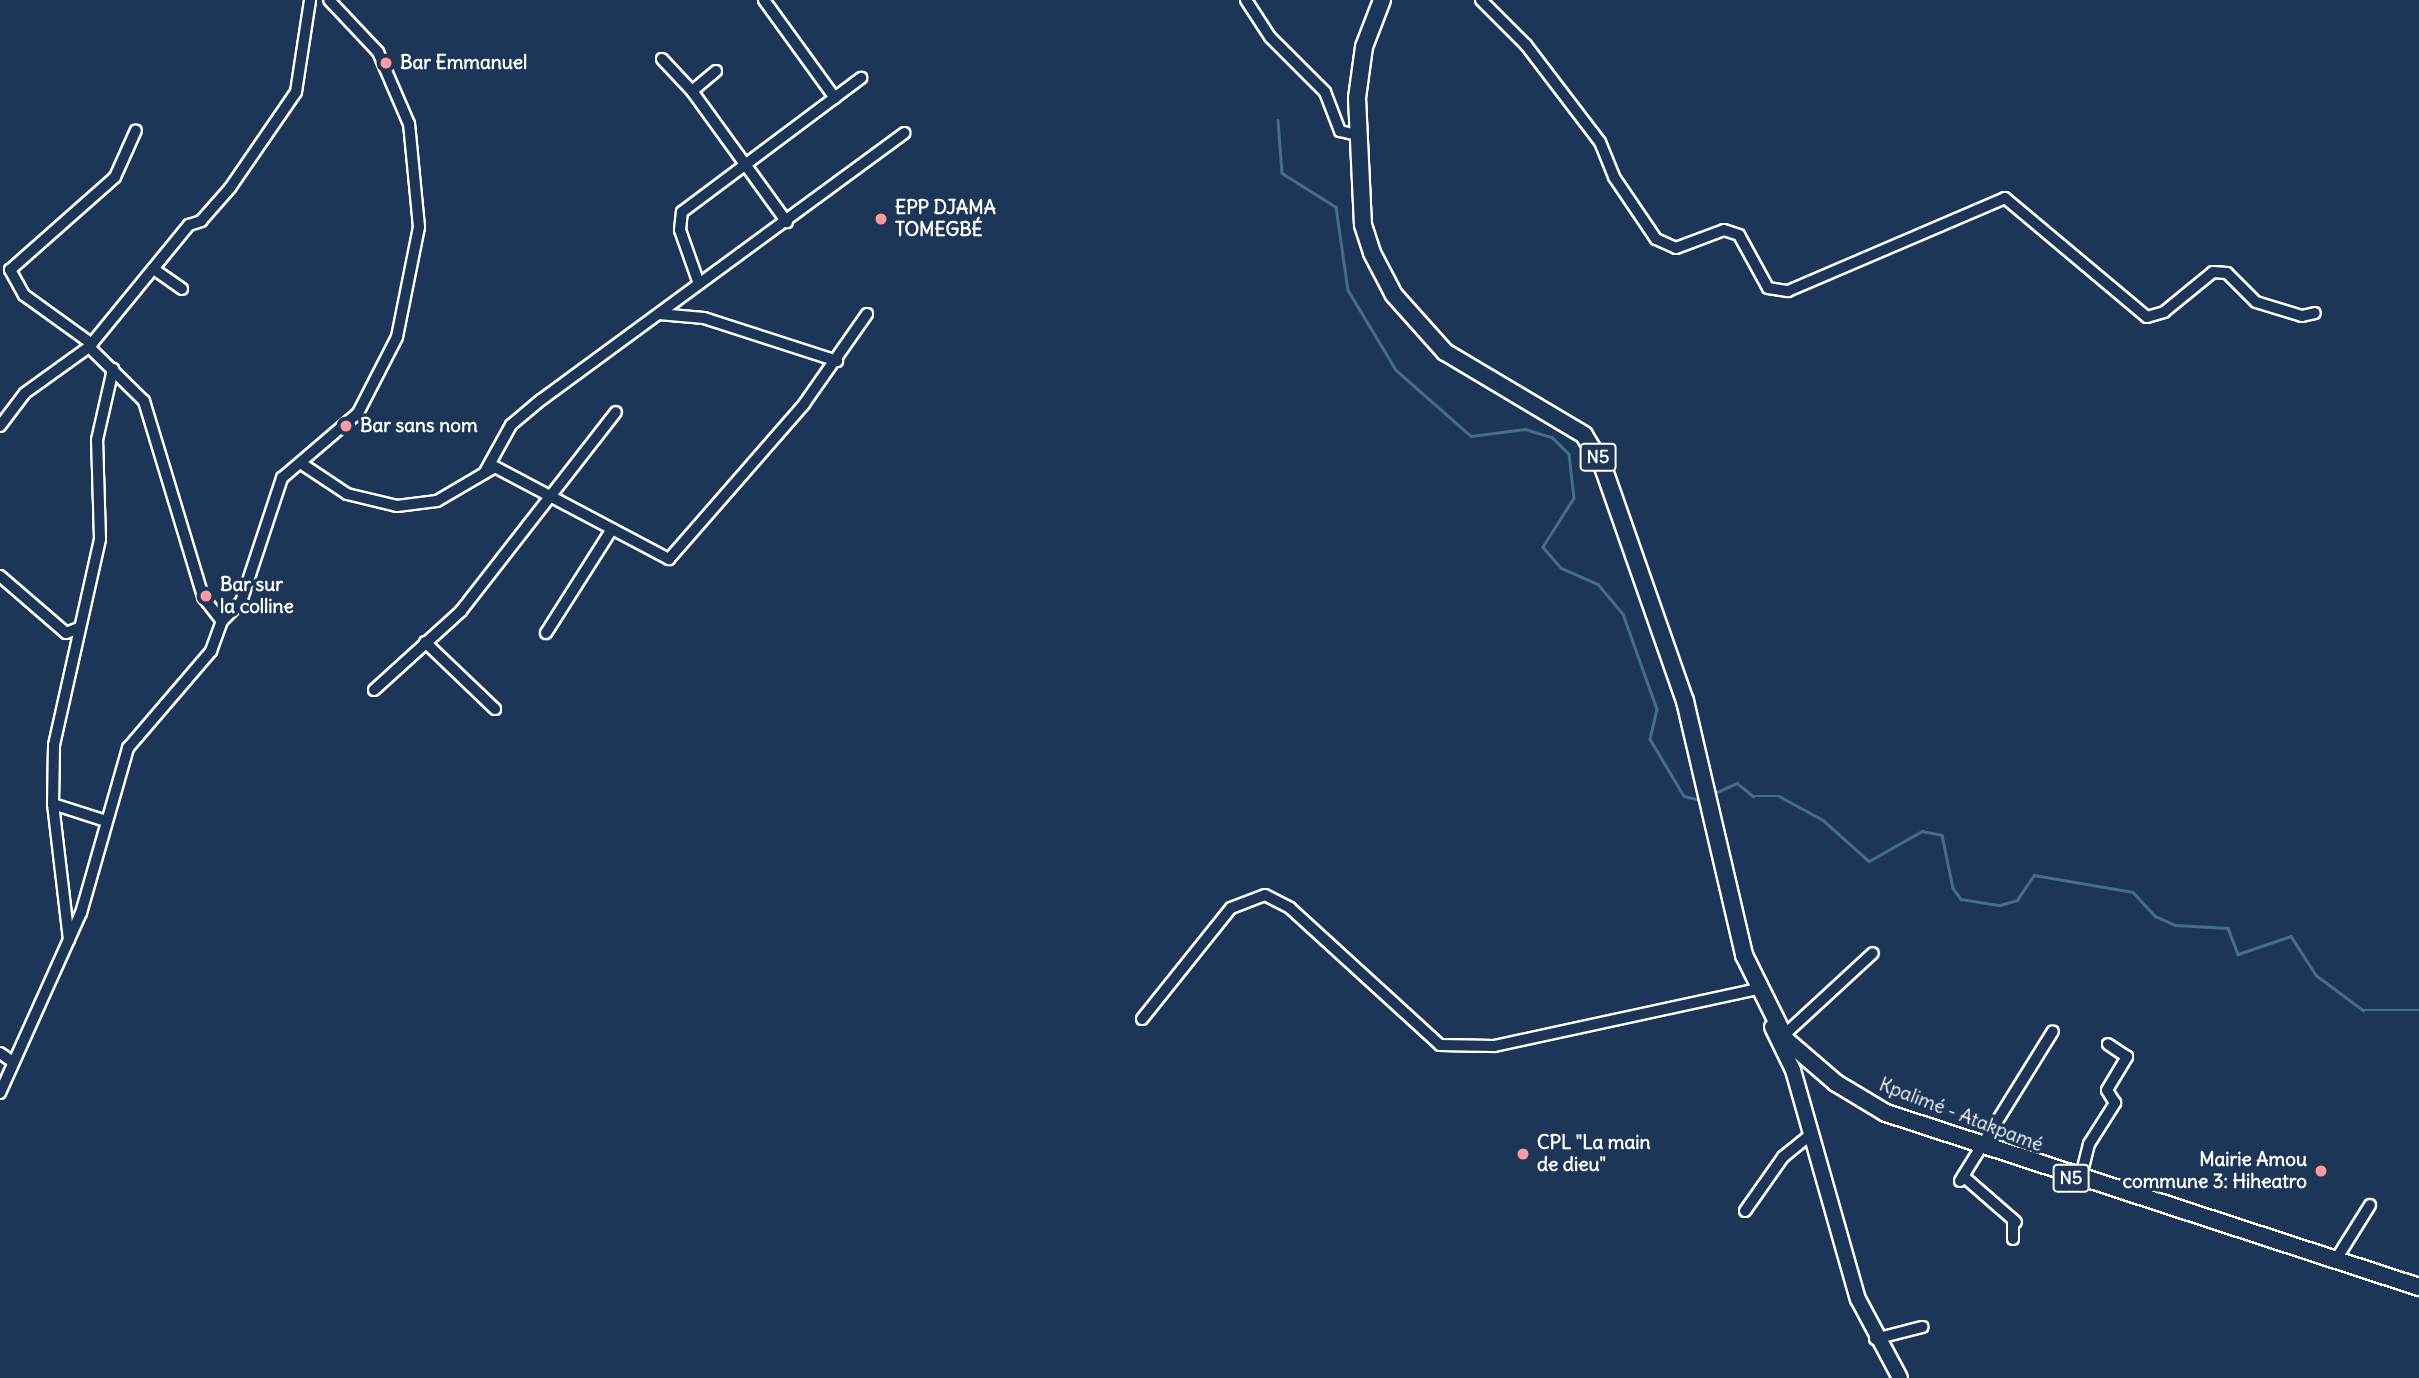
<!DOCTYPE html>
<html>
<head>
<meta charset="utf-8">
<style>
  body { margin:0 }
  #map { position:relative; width:2419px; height:1378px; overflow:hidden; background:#1d3557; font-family:Delius,sans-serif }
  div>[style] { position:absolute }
  .stream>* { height:2.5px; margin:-1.25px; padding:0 1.25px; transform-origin:1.25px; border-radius:1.25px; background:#446f8a }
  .roads { filter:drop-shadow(2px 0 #fff) drop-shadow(-2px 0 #fff) drop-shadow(0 2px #fff) drop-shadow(0 -2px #fff) }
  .street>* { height:10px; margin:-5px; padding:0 5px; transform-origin:5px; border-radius:5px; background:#1d3557 }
  .secondary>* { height:14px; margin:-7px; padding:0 7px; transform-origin:7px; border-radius:7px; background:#1d3557 }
  .primary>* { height:16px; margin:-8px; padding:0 8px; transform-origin:8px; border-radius:8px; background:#1d3557 }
  .dots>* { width:19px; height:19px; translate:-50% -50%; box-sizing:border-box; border:4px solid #1d3557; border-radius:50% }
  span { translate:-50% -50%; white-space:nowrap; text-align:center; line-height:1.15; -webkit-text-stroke:7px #1d3557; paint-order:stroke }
  .shield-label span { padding:2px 5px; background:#1d3557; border:2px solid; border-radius:5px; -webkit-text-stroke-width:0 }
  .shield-label { font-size:18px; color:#fff; font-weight:700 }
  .poi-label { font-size:19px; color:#fff; font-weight:700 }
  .left { translate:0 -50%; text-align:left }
  .right { translate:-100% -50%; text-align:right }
  .street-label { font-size:19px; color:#fff }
</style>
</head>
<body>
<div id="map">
  <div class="stream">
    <div style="left:1278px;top:120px;width:53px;rotate:85.7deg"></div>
    <div style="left:1282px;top:173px;width:64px;rotate:32.2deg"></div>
    <div style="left:1336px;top:207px;width:84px;rotate:81.8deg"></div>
    <div style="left:1348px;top:290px;width:93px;rotate:59deg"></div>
    <div style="left:1396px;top:370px;width:100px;rotate:41.3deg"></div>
    <div style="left:1471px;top:436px;width:54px;rotate:-7.4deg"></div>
    <div style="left:1525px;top:429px;width:28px;rotate:17deg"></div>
    <div style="left:1552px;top:437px;width:24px;rotate:45deg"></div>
    <div style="left:1569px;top:454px;width:44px;rotate:83.5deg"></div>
    <div style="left:1574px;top:498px;width:58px;rotate:122.3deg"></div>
    <div style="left:1543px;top:547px;width:28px;rotate:49deg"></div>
    <div style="left:1561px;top:568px;width:40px;rotate:23.4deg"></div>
    <div style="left:1598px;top:584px;width:39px;rotate:50deg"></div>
    <div style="left:1623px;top:614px;width:101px;rotate:70.3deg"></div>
    <div style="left:1657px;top:709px;width:31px;rotate:103deg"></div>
    <div style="left:1650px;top:739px;width:66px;rotate:59.2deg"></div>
    <div style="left:1684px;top:796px;width:17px;rotate:13deg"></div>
    <div style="left:1713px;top:794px;width:26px;rotate:-25deg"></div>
    <div style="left:1737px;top:783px;width:21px;rotate:39deg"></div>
    <div style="left:1753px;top:796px;width:26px"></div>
    <div style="left:1779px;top:796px;width:50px;rotate:28.6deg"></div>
    <div style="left:1823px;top:820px;width:62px;rotate:41.7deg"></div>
    <div style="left:1869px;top:861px;width:61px;rotate:-29.5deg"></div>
    <div style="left:1922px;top:831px;width:20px;rotate:11deg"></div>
    <div style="left:1942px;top:835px;width:54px;rotate:78.3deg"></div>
    <div style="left:1953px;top:888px;width:14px;rotate:54deg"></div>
    <div style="left:1961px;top:899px;width:39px;rotate:9deg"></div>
    <div style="left:2000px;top:905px;width:18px;rotate:-16deg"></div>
    <div style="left:2017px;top:900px;width:30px;rotate:-56deg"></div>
    <div style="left:2034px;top:875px;width:100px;rotate:9.7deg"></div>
    <div style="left:2133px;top:892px;width:33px;rotate:47deg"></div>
    <div style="left:2155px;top:916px;width:22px;rotate:24deg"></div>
    <div style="left:2175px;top:925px;width:53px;rotate:3.2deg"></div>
    <div style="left:2228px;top:928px;width:28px;rotate:69deg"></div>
    <div style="left:2238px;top:954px;width:56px;rotate:-18.8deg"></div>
    <div style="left:2291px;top:936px;width:46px;rotate:57.3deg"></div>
    <div style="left:2316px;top:975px;width:59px;rotate:36.7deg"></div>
    <div style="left:2363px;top:1010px;width:56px"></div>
  </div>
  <div class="roads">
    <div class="street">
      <div style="left:764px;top:0;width:121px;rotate:54.1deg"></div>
      <div style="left:1246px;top:0;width:44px;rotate:57deg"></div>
      <div style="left:1270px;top:37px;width:78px;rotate:45deg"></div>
      <div style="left:1325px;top:92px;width:42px;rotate:69deg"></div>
      <div style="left:1340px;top:131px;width:17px;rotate:13deg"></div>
      <div style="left:1481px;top:0;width:64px;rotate:45deg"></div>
      <div style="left:1526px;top:45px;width:122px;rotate:52.7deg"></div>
      <div style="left:1600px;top:142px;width:38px;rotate:68deg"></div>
      <div style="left:1614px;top:177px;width:75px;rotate:55.9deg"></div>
      <div style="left:1656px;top:239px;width:22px;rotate:24deg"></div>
      <div style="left:1676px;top:248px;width:51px;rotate:-20.6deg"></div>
      <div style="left:1724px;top:230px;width:16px;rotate:18deg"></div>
      <div style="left:1739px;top:235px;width:60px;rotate:61.3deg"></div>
      <div style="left:1768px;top:288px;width:20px;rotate:9deg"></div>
      <div style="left:1788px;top:291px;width:236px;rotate:-23.2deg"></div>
      <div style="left:2005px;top:198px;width:185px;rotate:40deg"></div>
      <div style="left:2147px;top:317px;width:18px;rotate:-16deg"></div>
      <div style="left:2164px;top:312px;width:63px;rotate:-39.2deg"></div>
      <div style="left:2213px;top:272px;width:14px;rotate:4deg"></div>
      <div style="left:2227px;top:273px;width:41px;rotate:45deg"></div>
      <div style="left:2256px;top:302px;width:48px;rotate:16.9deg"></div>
      <div style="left:2302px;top:316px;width:13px;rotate:-13deg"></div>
      <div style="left:662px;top:59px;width:44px;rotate:46.8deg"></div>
      <div style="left:716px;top:71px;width:31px;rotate:140deg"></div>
      <div style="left:692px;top:91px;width:162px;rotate:54.1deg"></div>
      <div style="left:155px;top:270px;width:33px;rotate:35deg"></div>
      <div style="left:698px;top:281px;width:54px;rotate:-109.4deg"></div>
      <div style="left:680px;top:230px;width:18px;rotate:-84deg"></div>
      <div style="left:682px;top:212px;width:224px;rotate:-36.8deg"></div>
      <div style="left:659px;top:314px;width:45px;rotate:5.1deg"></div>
      <div style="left:704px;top:318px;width:140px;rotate:17.9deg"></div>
      <div style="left:92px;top:344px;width:84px;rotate:-144.2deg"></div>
      <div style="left:24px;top:295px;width:29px;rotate:-119deg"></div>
      <div style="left:10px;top:270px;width:140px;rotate:-41.5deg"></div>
      <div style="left:115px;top:177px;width:51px;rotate:-65.9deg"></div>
      <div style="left:89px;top:347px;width:158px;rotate:-50.7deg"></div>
      <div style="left:189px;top:225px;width:13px;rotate:-18deg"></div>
      <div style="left:201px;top:221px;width:44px;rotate:-48.7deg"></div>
      <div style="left:230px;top:188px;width:116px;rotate:-55.5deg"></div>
      <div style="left:296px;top:92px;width:93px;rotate:-81.3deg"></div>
      <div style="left:0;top:426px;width:41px;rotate:-52.9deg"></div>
      <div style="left:25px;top:393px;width:79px;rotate:-35.7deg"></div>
      <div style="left:89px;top:347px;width:77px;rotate:44.5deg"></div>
      <div style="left:144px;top:401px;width:205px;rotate:73.2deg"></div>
      <div style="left:203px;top:597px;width:31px;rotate:52deg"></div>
      <div style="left:302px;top:464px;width:54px;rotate:33.7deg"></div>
      <div style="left:347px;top:494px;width:51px;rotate:13.5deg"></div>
      <div style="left:397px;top:506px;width:40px;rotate:-7.1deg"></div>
      <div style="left:437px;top:501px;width:67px;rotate:-30.4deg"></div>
      <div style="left:495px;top:467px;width:197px;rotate:27.9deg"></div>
      <div style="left:669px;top:559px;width:206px;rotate:-48.9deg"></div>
      <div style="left:804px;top:404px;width:110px;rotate:-55deg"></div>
      <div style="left:485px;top:472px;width:54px;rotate:-61deg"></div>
      <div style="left:511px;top:425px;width:39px;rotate:-40deg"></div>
      <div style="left:541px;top:400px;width:451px;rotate:-36.3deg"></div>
      <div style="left:0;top:576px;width:87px;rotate:40.8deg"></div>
      <div style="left:66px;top:633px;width:14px;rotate:-21deg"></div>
      <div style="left:546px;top:633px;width:120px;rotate:-57.6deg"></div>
      <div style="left:425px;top:642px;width:97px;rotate:43.7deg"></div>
      <div style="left:374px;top:690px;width:118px;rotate:-42.2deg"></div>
      <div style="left:461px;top:611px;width:252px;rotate:-52.1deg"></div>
      <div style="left:53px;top:804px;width:56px;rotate:17.8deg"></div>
      <div style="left:69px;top:940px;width:137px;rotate:-96.7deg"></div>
      <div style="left:53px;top:804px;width:59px;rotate:-89deg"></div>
      <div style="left:54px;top:745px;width:211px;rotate:-77.4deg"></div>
      <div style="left:100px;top:539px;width:99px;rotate:-91.7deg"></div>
      <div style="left:97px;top:440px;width:73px;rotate:-77.3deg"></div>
      <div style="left:1142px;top:1019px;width:142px;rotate:-51.3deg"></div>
      <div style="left:1231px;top:908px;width:36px;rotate:-21deg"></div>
      <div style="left:1265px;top:895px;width:28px;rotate:27deg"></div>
      <div style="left:1290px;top:908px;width:203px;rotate:42.4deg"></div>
      <div style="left:1440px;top:1045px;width:54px;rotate:1.1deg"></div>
      <div style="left:1494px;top:1046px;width:269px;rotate:-12.2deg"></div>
      <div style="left:1783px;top:1036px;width:122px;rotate:-42.7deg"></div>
      <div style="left:0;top:1053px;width:16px;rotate:35deg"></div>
      <div style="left:0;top:1093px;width:197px;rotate:-65.8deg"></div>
      <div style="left:81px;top:913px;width:172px;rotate:-74.1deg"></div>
      <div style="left:128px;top:748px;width:128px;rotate:-49.4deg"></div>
      <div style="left:211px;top:651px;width:32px;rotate:-70deg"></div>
      <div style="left:222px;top:621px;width:27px;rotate:-45deg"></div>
      <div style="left:241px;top:602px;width:131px;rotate:-71.7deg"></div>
      <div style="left:282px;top:478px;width:100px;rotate:-40.5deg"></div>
      <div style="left:358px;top:413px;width:85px;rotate:-62.8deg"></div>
      <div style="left:397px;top:337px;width:112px;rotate:-78.7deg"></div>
      <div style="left:419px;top:227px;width:103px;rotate:-95.5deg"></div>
      <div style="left:409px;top:124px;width:78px;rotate:-113.3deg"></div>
      <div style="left:378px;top:52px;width:71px;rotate:-133.3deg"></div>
      <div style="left:1963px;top:1176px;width:70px;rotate:41deg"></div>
      <div style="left:2080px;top:1180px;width:37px;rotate:-76deg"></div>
      <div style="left:2089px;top:1144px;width:49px;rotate:-57.6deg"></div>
      <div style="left:2115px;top:1103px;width:15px;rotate:-122deg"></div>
      <div style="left:2107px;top:1090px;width:39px;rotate:-59deg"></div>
      <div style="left:2127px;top:1057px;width:23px;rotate:-146deg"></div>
      <div style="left:1960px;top:1181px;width:176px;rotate:-58.2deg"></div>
      <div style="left:1745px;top:1211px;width:66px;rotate:-54.9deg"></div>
      <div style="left:1783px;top:1157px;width:33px;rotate:-39deg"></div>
      <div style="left:2013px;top:1220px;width:19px;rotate:90deg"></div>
      <div style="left:2335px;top:1261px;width:66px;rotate:-58deg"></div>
      <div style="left:1875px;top:1339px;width:49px;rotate:-14.3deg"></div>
    </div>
    <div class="secondary">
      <div style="left:1772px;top:1027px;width:48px;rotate:64deg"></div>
      <div style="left:1793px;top:1070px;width:238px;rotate:74.2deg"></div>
      <div style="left:1858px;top:1299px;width:89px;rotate:62deg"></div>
    </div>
    <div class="primary">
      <div style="left:1382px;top:0;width:50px;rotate:111deg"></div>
      <div style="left:1364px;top:47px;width:51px;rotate:97.8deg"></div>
      <div style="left:1357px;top:98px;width:127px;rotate:87.3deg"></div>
      <div style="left:1363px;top:225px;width:29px;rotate:72deg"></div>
      <div style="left:1372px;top:253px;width:47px;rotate:62.4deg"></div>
      <div style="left:1394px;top:295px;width:76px;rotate:48.2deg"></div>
      <div style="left:1445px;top:352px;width:162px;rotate:30.8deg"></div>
      <div style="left:1584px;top:435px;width:37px;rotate:59deg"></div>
      <div style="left:1603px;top:467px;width:248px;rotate:70.7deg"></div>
      <div style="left:1685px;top:701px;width:261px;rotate:76.9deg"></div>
      <div style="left:1744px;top:955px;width:95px;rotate:63.7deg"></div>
      <div style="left:1786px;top:1040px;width:66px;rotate:40.7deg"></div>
      <div style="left:1836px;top:1083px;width:58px;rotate:31deg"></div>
      <div style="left:1886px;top:1113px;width:561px;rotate:18.08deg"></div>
    </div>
  </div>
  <div class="dots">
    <div style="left:386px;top:63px;background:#ff9aa2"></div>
    <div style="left:881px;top:219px;background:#ff9aa2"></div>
    <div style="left:346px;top:426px;background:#ff9aa2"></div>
    <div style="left:206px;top:596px;background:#ff9aa2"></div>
    <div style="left:1523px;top:1154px;background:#ff9aa2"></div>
    <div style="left:2321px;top:1171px;background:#ff9aa2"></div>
  </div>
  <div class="shield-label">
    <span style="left:1598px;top:457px">N5</span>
    <span style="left:2071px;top:1178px">N5</span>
  </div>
  <div class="poi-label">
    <span class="left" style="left:400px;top:63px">Bar Emmanuel</span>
    <span class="left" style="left:895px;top:219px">EPP DJAMA<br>TOMEGBÉ</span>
    <span class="left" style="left:360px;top:426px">Bar sans nom</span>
    <span class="left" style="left:220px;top:596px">Bar sur<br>la colline</span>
    <span class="left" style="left:1537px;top:1154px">CPL "La main<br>de dieu"</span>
    <span class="right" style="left:2307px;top:1171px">Mairie Amou<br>commune 3: Hiheatro</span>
  </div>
  <div class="street-label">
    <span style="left:1961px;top:1115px;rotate:21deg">Kpalimé - Atakpamé</span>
  </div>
</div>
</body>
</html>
